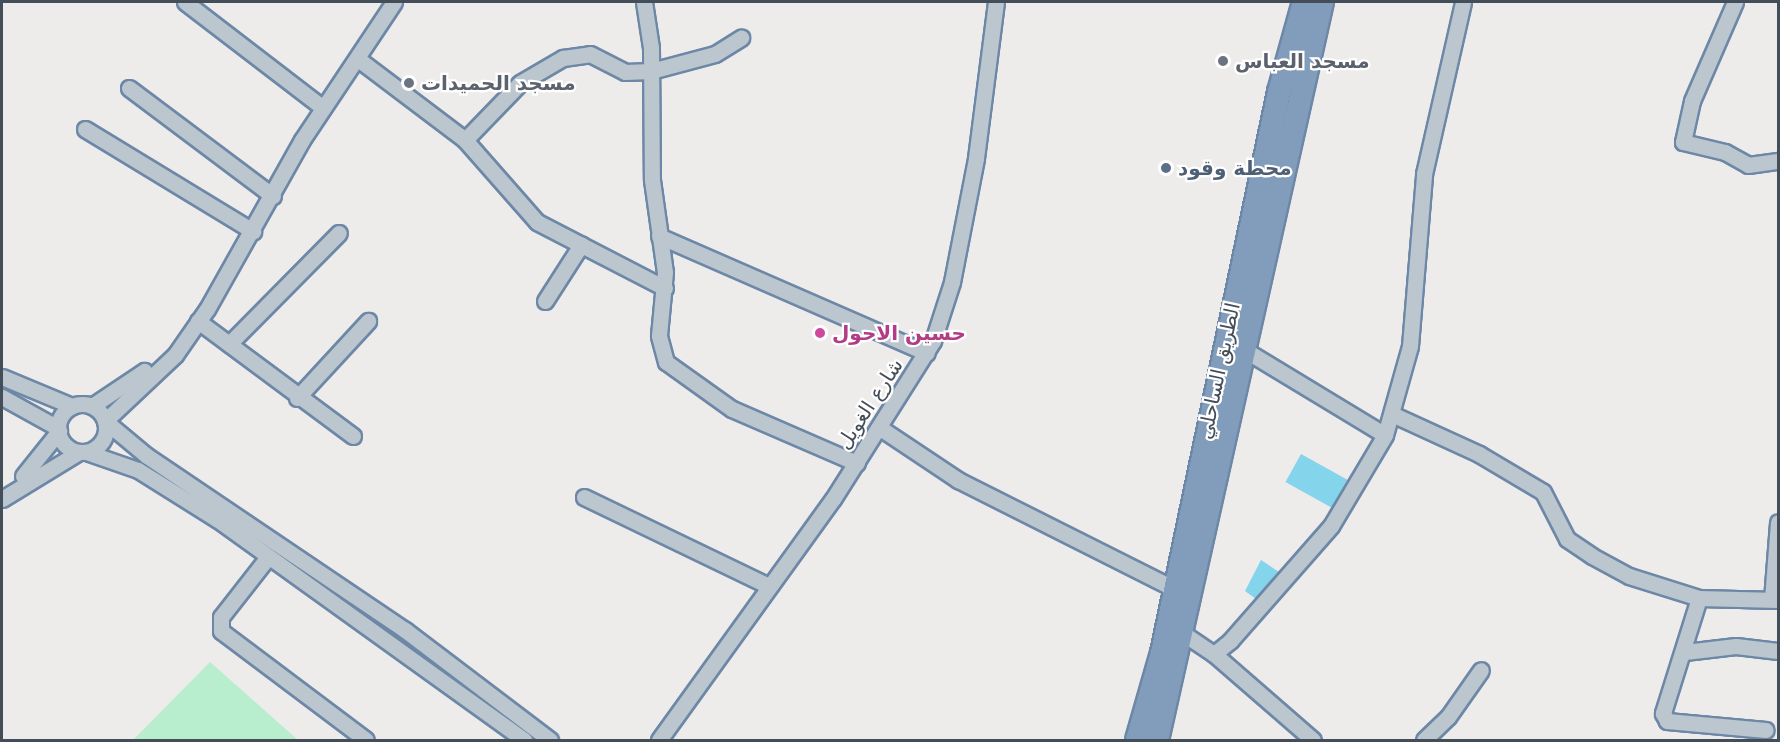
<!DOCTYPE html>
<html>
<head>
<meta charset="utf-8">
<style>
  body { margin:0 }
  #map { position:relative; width:1780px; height:742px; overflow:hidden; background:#eeebeb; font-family:"DejaVu Sans",Vazirmatn,sans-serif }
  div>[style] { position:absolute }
  .green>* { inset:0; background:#b8eecd }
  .water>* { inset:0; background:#84d4eb; transform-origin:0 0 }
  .roads { filter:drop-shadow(2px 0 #6d88a7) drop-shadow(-2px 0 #6d88a7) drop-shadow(0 2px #6d88a7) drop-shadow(0 -2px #6d88a7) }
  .minor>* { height:15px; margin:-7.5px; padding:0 7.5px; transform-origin:7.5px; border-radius:7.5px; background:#bcc6ce }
  .minor>.ring { margin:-7.5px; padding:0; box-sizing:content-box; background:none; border:15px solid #bcc6ce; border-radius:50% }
  .highway>* { height:22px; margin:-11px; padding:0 11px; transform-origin:11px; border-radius:11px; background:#829dbb }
  .dots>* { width:16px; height:16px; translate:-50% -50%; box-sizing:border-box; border:3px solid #fff; border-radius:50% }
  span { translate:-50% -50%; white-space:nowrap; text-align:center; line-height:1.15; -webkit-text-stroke:4.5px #fff; paint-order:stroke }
  .worship-label { font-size:20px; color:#5b616d; font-weight:700 }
  .left { translate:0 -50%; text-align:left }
  .service-label { font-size:20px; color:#4e5e75; font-weight:700 }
  .hotel-label { font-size:20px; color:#b23c85; font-weight:700 }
  .street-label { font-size:20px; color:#444e59 }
  .frame { position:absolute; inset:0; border:3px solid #444e59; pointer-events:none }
</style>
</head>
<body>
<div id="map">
  <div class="green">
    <div style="clip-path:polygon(210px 662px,298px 740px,133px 740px)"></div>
  </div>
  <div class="water">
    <div style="left:1301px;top:454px;width:53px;height:32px;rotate:29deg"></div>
    <div style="clip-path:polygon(1261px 560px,1279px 572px,1256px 599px,1245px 591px)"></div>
  </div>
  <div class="roads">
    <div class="minor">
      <div style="left:185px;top:2px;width:174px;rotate:37.5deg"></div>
      <div style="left:394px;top:2px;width:166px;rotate:123.7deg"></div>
      <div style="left:302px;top:140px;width:194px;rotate:119.3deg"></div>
      <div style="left:207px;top:309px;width:56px;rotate:124.8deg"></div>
      <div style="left:175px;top:355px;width:96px;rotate:136.7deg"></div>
      <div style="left:105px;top:421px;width:55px;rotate:39.8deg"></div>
      <div style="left:147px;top:456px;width:311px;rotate:34deg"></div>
      <div style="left:405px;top:630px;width:182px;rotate:37.2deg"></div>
      <div style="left:644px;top:2px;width:47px;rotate:81.3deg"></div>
      <div style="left:651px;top:48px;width:132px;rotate:89.6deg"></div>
      <div style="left:652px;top:180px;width:93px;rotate:82deg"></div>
      <div style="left:665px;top:272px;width:64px;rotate:95.4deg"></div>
      <div style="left:659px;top:336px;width:27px;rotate:75deg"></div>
      <div style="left:666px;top:362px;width:81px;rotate:35.5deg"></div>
      <div style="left:732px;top:409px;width:136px;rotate:23.4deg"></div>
      <div style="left:1735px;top:2px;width:108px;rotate:113.5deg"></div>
      <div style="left:1692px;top:101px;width:42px;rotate:102.4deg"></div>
      <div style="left:1683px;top:142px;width:43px;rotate:13.4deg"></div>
      <div style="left:1725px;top:152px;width:26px;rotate:29deg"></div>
      <div style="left:1748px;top:165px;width:30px;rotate:-8deg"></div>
      <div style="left:358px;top:59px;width:134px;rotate:37.1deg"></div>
      <div style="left:465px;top:140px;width:109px;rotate:48.7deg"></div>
      <div style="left:537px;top:222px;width:144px;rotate:27.3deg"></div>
      <div style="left:129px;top:88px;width:180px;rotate:36.9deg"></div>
      <div style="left:85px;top:129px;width:197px;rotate:31.3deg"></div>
      <div style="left:465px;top:140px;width:79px;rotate:-46deg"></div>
      <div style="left:520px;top:83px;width:50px;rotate:-30.2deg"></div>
      <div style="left:563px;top:58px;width:27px;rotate:-8deg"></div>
      <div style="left:590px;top:54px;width:39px;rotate:27deg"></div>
      <div style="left:625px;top:72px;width:26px;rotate:-2deg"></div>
      <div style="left:651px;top:71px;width:66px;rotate:-14.9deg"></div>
      <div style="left:715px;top:54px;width:31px;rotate:-32deg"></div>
      <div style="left:659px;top:236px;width:292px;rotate:23.6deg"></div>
      <div style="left:545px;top:301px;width:67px;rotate:-57.3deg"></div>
      <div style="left:198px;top:321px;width:193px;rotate:36.6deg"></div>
      <div style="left:229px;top:344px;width:156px;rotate:-45.3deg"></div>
      <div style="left:1248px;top:352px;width:160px;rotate:31.2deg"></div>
      <div style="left:2px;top:377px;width:76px;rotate:22.5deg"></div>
      <div style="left:2px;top:397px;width:64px;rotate:29deg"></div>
      <div style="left:297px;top:398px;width:105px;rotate:-47.3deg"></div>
      <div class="ring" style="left:58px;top:404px;width:33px;height:33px"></div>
      <div style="left:92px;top:406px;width:63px;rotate:-33.9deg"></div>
      <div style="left:1394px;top:415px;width:94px;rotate:24.6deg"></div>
      <div style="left:1479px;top:454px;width:74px;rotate:30.7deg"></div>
      <div style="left:1543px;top:492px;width:53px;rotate:62.9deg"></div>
      <div style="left:1567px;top:539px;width:30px;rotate:34deg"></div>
      <div style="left:1592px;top:556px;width:42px;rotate:28.4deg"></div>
      <div style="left:1629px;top:576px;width:73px;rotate:17.4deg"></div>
      <div style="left:1699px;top:598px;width:121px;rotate:107.4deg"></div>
      <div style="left:1663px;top:713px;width:9px;rotate:63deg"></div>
      <div style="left:1667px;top:721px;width:99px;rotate:5.2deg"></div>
      <div style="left:880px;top:428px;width:94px;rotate:33.7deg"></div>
      <div style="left:958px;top:480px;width:243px;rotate:26.7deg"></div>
      <div style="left:86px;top:452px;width:55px;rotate:19.1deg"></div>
      <div style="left:138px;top:470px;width:94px;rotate:32deg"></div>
      <div style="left:218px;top:520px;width:377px;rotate:35.7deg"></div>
      <div style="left:23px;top:476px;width:58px;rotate:-51.3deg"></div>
      <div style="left:584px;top:497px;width:205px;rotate:25.7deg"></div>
      <div style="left:2px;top:499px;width:90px;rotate:-31.4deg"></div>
      <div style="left:268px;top:557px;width:76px;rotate:128.1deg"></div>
      <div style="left:221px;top:617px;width:14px;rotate:90deg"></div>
      <div style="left:221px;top:631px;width:181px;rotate:36.9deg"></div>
      <div style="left:1699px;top:598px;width:79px;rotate:1.5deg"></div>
      <div style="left:1772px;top:599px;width:77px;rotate:-85.5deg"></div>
      <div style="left:1184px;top:634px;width:36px;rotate:34deg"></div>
      <div style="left:1214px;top:654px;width:21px;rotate:-39deg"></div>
      <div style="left:1230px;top:641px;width:153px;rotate:-48.7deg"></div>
      <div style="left:1331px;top:526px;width:106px;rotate:-59.3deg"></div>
      <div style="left:1385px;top:435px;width:92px;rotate:-74.3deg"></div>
      <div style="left:1410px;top:346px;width:173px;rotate:-85.3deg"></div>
      <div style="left:1424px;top:174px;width:176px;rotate:-77.2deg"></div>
      <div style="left:1685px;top:652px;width:51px;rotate:-6.7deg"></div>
      <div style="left:1736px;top:646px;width:42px;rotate:6.8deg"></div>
      <div style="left:1214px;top:654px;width:131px;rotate:41deg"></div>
      <div style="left:659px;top:740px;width:297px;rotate:-54.2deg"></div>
      <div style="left:833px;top:499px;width:187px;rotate:-57.7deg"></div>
      <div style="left:933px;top:341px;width:62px;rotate:-72.1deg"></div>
      <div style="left:952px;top:282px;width:126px;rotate:-79deg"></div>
      <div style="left:976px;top:158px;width:157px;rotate:-82.7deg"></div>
      <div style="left:1424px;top:740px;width:33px;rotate:-44deg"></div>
      <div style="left:1448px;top:717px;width:57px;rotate:-54.9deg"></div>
    </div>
    <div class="highway">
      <div style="left:1137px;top:740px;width:91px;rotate:-74deg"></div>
      <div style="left:1162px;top:653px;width:573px;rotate:-78.22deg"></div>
      <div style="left:1279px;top:92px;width:93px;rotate:-74.5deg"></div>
      <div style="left:1157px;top:740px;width:756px;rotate:-77.4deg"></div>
    </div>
  </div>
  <div class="dots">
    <div style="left:1223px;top:61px;background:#6b7280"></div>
    <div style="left:409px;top:83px;background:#6b7280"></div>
    <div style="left:1166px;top:168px;background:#5c6f8a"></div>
    <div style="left:820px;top:333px;background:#d1479c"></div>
  </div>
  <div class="worship-label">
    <span class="left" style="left:1235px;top:61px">مسجد العباس</span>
    <span class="left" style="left:421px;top:83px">مسجد الحميدات</span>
  </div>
  <div class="service-label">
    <span class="left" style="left:1178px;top:168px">محطة وقود</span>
  </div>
  <div class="hotel-label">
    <span class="left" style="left:832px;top:333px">حسين الاحول</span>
  </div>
  <div class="street-label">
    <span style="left:1219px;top:371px;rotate:-78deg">الطريق الساحلي</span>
    <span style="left:870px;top:404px;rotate:-57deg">شارع الغويل</span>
  </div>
  <div class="frame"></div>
</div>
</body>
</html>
